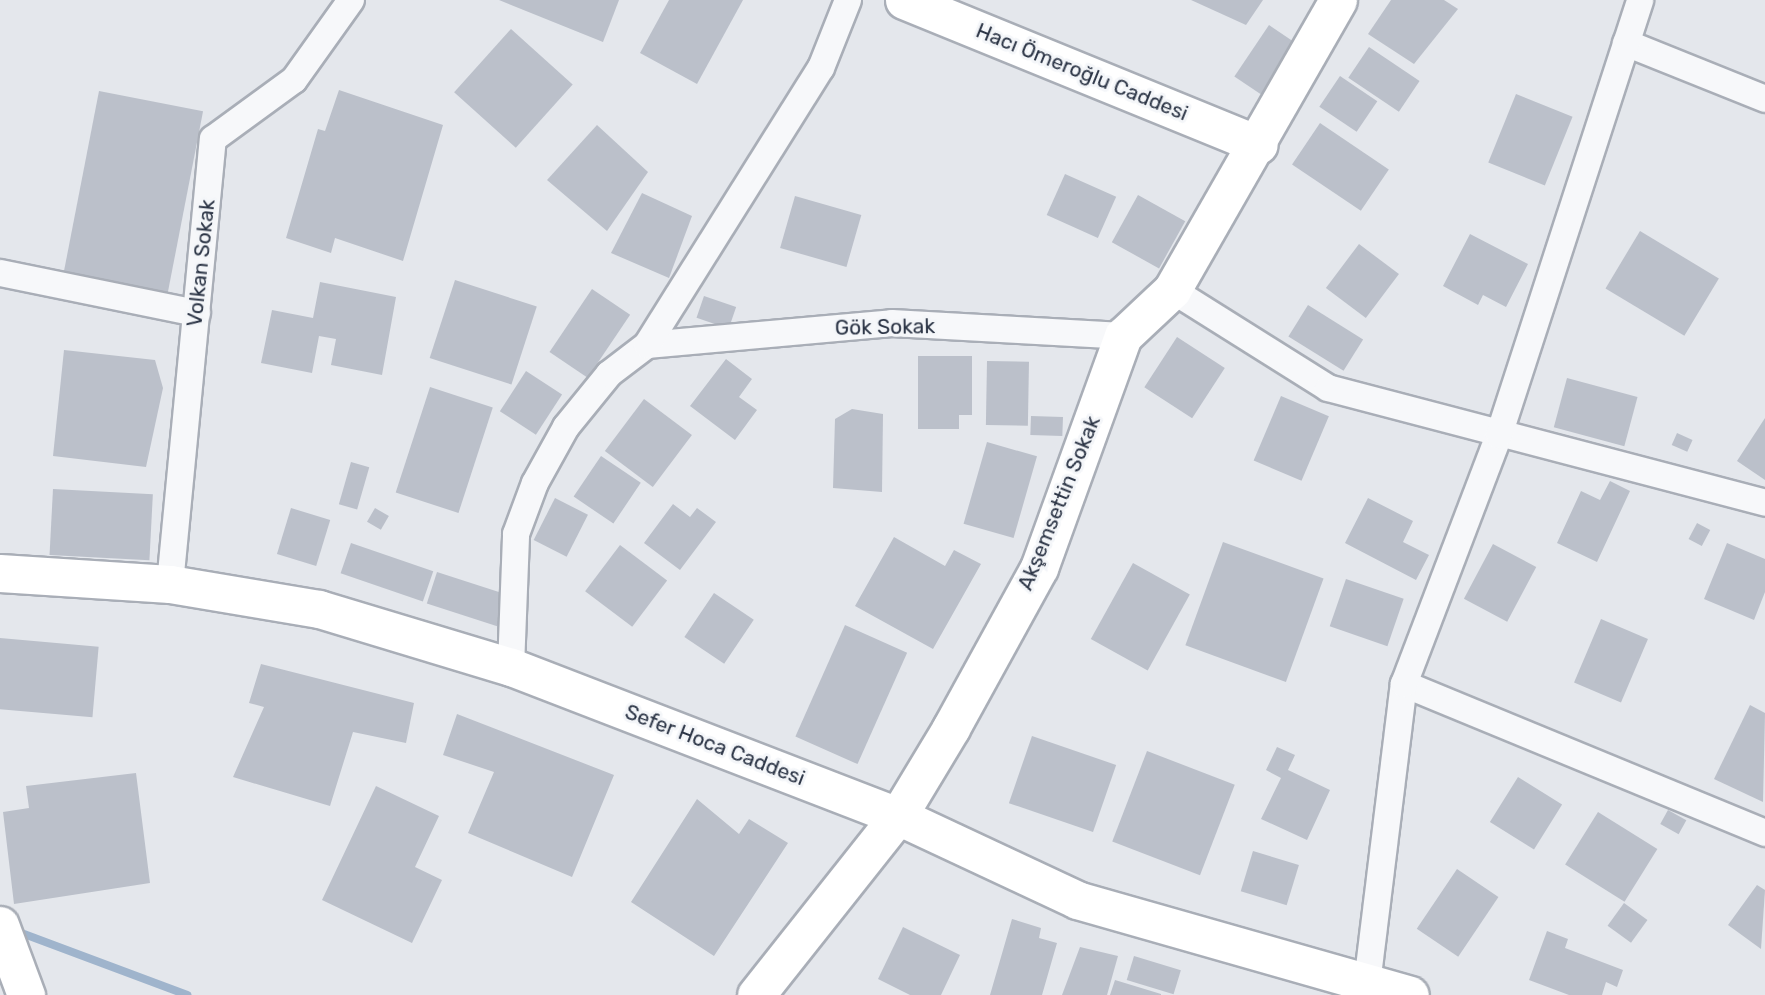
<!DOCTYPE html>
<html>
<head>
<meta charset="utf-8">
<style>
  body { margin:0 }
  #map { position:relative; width:1765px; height:995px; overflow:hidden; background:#e4e7ec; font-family:Rubik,sans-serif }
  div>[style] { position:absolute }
  .stream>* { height:8px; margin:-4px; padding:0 4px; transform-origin:4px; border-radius:4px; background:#9fb4cc }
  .building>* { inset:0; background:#bbc0ca; transform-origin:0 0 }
  .roads { filter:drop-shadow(2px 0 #a9aeb7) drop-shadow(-2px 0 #a9aeb7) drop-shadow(0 2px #a9aeb7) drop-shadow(0 -2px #a9aeb7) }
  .street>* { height:26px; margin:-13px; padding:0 13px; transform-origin:13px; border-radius:13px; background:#f7f8fa }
  .secondary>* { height:37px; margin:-18.5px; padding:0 18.5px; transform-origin:18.5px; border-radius:18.5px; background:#fff }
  span { translate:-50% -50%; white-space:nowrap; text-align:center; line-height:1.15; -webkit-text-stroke:6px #f4f6f9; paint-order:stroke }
  .street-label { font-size:21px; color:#2b3445 }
</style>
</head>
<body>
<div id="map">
  <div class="stream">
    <div style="left:16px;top:931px;width:183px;rotate:20.5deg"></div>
  </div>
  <div class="building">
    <div style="clip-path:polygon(499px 0,619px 0,603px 42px)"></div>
    <div style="clip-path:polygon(669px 0,743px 0,697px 84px,640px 53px)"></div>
    <div style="clip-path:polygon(1191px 0,1263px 0,1246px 25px)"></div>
    <div style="clip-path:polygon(1391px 0,1444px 0,1458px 9px,1414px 64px,1368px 34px)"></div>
    <div style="left:1269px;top:25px;width:45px;height:62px;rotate:34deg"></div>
    <div style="left:511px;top:29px;width:83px;height:85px;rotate:42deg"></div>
    <div style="left:1369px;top:47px;width:61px;height:37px;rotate:34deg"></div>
    <div style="left:1340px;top:76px;width:45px;height:37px;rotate:34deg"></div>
    <div style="clip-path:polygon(339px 90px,443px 125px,403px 261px,335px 238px,331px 253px,286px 238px,318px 129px,325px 131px)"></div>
    <div style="left:99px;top:91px;width:106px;height:187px;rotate:11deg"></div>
    <div style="left:1516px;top:94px;width:61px;height:74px;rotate:22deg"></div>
    <div style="left:1320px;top:123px;width:83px;height:50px;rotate:34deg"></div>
    <div style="clip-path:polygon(597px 125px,648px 172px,607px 231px,547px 180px)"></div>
    <div style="left:1065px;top:174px;width:56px;height:45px;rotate:24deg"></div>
    <div style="clip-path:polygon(642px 193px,692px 216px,669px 278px,611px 253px)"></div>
    <div style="left:1138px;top:195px;width:54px;height:54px;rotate:29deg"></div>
    <div style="left:795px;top:196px;width:69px;height:54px;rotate:16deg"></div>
    <div style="left:1640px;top:231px;width:92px;height:67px;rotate:31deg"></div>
    <div style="clip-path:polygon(1470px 234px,1528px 264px,1506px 307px,1483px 295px,1478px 305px,1443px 286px)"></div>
    <div style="left:1359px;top:244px;width:50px;height:55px;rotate:37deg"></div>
    <div style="left:455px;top:280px;width:86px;height:82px;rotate:18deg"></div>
    <div style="clip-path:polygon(320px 282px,396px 297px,382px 375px,331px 365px,336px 339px,319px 336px,312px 373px,261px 363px,272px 310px,313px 318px)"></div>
    <div style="left:592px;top:289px;width:46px;height:76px;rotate:34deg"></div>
    <div style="left:704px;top:296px;width:34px;height:23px;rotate:19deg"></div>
    <div style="left:1308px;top:305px;width:65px;height:37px;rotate:32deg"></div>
    <div style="left:1177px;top:337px;width:57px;height:60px;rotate:33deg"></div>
    <div style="clip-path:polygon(64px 350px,155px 360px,163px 388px,146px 467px,53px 456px)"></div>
    <div style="clip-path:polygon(918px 356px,972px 356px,972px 415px,959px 415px,959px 429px,918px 429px)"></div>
    <div style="clip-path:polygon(726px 359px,752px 379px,739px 397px,757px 410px,735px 440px,690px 406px)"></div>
    <div style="left:987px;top:361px;width:42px;height:64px;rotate:1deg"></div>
    <div style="left:526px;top:371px;width:43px;height:48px;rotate:33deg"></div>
    <div style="left:1567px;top:378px;width:73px;height:51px;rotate:15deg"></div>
    <div style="left:430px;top:387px;width:66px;height:111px;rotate:18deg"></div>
    <div style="left:1281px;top:396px;width:52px;height:70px;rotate:23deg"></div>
    <div style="left:644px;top:399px;width:60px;height:65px;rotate:37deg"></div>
    <div style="clip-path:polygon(852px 409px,883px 414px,882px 492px,833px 488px,835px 419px)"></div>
    <div style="left:1031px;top:416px;width:32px;height:19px;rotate:2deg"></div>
    <div style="clip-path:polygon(1765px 418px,1765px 480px,1737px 461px)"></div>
    <div style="left:1677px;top:433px;width:17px;height:13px;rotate:24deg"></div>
    <div style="left:987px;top:442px;width:52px;height:85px;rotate:16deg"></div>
    <div style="left:601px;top:456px;width:48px;height:49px;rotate:34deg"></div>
    <div style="left:351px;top:462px;width:19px;height:44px;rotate:16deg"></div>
    <div style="clip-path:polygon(1610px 481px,1630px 491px,1597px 562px,1557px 543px,1581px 491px,1600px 500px)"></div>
    <div style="left:53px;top:489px;width:100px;height:66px;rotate:3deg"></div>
    <div style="left:555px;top:498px;width:37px;height:47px;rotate:27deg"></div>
    <div style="clip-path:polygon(1368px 498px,1413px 521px,1403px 542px,1429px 555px,1416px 580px,1345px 543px)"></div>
    <div style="clip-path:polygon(673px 504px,690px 517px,697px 508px,716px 522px,680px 570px,644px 543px)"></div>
    <div style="left:291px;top:508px;width:41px;height:48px;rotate:17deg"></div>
    <div style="left:375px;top:508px;width:16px;height:16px;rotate:30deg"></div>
    <div style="left:1697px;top:523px;width:15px;height:18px;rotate:28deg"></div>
    <div style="clip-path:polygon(894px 537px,945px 566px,954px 550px,981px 564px,933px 649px,855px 606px)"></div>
    <div style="left:1223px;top:542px;width:107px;height:110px;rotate:20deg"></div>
    <div style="left:351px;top:543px;width:87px;height:32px;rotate:19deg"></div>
    <div style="clip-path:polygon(1727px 543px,1765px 559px,1765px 592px,1754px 620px,1704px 599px)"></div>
    <div style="left:1493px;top:544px;width:49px;height:62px;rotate:28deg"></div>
    <div style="left:620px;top:545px;width:59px;height:58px;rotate:37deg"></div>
    <div style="left:1133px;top:563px;width:65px;height:87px;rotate:29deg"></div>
    <div style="left:437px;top:572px;width:74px;height:33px;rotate:18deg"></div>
    <div style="left:1346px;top:579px;width:61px;height:50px;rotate:19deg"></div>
    <div style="left:714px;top:593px;width:48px;height:53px;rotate:34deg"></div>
    <div style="left:1601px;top:619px;width:51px;height:69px;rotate:23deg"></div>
    <div style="left:845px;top:625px;width:68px;height:122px;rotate:24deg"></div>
    <div style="left:0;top:638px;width:99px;height:71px;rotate:5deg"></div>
    <div style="clip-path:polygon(261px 664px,414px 703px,406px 743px,353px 732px,330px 806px,233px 777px,264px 707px,249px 703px)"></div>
    <div style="clip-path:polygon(1750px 705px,1765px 713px,1763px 802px,1714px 779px)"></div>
    <div style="clip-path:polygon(457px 714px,614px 775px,572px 877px,468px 833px,494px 772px,443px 755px)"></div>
    <div style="left:1032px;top:736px;width:89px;height:71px;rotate:19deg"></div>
    <div style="clip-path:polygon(1277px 747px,1295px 755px,1288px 770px,1330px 790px,1307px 840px,1261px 819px,1281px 778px,1266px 770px)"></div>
    <div style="left:1147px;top:751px;width:94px;height:97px;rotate:21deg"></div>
    <div style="clip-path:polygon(136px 773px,150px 883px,14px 904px,3px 812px,29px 808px,26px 786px)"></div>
    <div style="left:1518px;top:777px;width:52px;height:53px;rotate:32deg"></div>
    <div style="clip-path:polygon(376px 786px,439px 816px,415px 867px,442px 880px,412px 943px,322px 900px)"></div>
    <div style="clip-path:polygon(697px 799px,739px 834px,749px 819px,788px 843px,714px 956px,631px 902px)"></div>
    <div style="left:1668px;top:810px;width:21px;height:16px;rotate:29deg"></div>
    <div style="left:1598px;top:812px;width:70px;height:62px;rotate:32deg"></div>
    <div style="left:1253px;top:851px;width:48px;height:42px;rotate:17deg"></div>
    <div style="left:1457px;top:869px;width:50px;height:72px;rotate:34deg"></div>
    <div style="clip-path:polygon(1757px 885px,1765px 890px,1761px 949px,1728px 925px)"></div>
    <div style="left:1624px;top:903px;width:29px;height:28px;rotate:36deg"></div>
    <div style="clip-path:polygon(1012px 919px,1041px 928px,1039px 938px,1057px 943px,1042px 995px,990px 995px)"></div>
    <div style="clip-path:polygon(903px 927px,960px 955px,941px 995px,910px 995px,878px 979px)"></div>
    <div style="clip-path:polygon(1547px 931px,1568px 939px,1565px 948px,1623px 970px,1617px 987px,1606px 982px,1602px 995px,1569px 995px,1529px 980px)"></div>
    <div style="clip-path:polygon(1080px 947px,1118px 956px,1107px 995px,1062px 995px)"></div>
    <div style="left:1134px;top:956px;width:49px;height:25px;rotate:17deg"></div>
    <div style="clip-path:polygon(1115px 980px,1161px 994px,1161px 995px,1110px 995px)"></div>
  </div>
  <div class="roads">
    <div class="street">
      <div style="left:1626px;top:43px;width:150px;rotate:21.9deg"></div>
      <div style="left:0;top:273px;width:201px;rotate:11.5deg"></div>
      <div style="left:1172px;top:290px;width:184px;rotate:32.1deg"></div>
      <div style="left:1328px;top:388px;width:452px;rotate:14.7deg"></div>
      <div style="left:647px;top:345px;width:246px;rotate:-5.1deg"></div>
      <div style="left:892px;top:323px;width:231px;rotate:3.2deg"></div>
      <div style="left:170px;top:584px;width:447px;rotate:-84.5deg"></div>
      <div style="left:213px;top:139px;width:100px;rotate:-36.1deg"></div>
      <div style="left:294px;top:80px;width:98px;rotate:-54.5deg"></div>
      <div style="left:511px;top:667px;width:133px;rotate:-87.8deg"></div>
      <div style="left:516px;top:534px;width:54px;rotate:-69.6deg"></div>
      <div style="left:535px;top:483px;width:64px;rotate:-61deg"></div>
      <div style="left:566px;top:427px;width:68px;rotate:-50.9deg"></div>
      <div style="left:609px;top:374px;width:48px;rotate:-37.3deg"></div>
      <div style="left:647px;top:345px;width:327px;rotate:-57.9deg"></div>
      <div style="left:821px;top:68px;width:73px;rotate:-68.3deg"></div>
      <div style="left:1404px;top:684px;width:391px;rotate:22.4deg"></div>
      <div style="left:1367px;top:984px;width:302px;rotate:-83deg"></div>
      <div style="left:1404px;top:684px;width:267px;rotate:-69.1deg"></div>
      <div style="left:1499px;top:435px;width:457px;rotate:-72deg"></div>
    </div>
    <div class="secondary">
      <div style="left:904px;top:0;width:383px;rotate:22.2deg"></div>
      <div style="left:0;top:573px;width:170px;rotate:3.7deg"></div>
      <div style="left:170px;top:584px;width:151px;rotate:9.5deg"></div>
      <div style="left:319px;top:609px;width:201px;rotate:16.8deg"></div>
      <div style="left:511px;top:667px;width:415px;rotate:21.1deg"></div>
      <div style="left:898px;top:816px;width:198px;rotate:25.1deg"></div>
      <div style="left:1077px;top:900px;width:346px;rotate:15.9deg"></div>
      <div style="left:0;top:925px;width:75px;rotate:69.6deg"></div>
      <div style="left:756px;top:995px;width:228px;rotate:-51.6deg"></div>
      <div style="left:898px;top:816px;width:103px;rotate:-58.9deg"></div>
      <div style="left:951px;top:728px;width:183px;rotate:-61.2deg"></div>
      <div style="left:1039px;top:568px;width:247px;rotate:-70.1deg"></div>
      <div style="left:1123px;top:336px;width:67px;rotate:-43.2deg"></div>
      <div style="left:1172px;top:290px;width:334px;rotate:-60.2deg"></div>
    </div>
  </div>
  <div class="street-label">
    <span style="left:1082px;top:72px;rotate:22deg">Hacı Ömeroğlu Caddesi</span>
    <span style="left:201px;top:263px;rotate:-84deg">Volkan Sokak</span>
    <span style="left:885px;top:327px;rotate:-1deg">Gök Sokak</span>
    <span style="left:1059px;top:503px;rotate:-68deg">Akşemsettin Sokak</span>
    <span style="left:715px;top:745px;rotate:21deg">Sefer Hoca Caddesi</span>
  </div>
</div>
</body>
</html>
